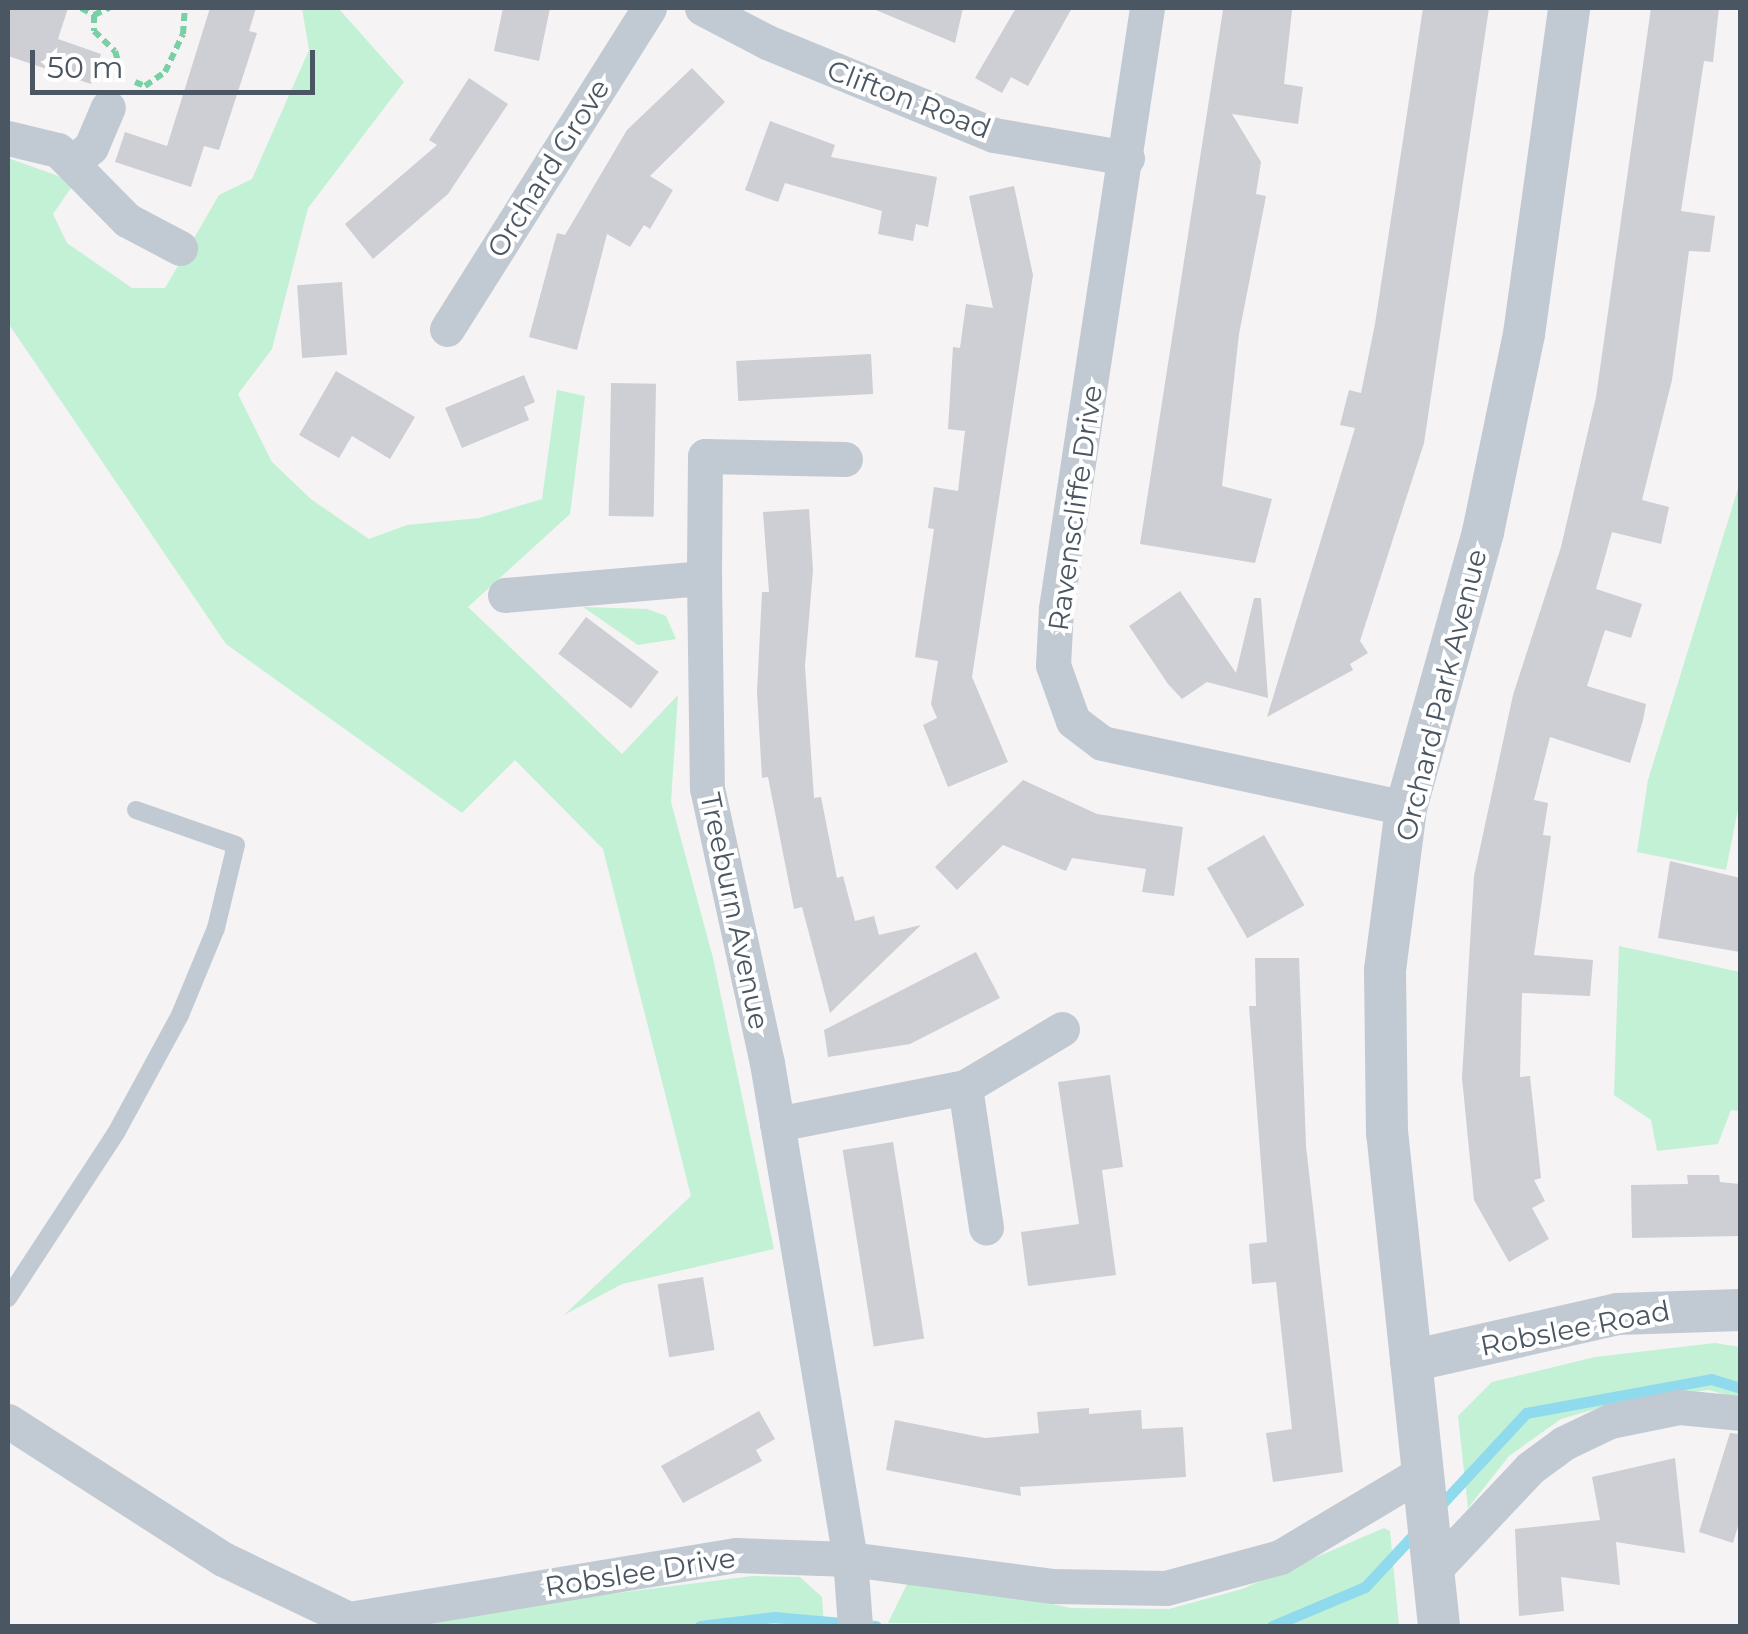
<!DOCTYPE html>
<html>
<head>
<meta charset="utf-8">
<style>
  body { margin:0 }
  #map { position:relative; width:1748px; height:1634px; overflow:hidden; background:#f5f3f3; font-family:Montserrat,sans-serif }
  div>[style] { position:absolute }
  .green>* { inset:0; background:#c3f1d5 }
  .stream>* { height:11px; margin:-5.5px; padding:0 5.5px; transform-origin:5.5px; border-radius:5.5px; background:#90daee }
  .building>* { inset:0; background:#cdcfd5; transform-origin:0 0 }
  .path>* { height:6px; margin-top:-3px; transform-origin:0; background:repeating-linear-gradient(90deg,#7ad0a6 0 8px,transparent 0 13px) }
  .service>* { height:18px; margin:-9px; padding:0 9px; transform-origin:9px; border-radius:9px; background:#c1cad2 }
  .minor>* { height:35px; margin:-17.5px; padding:0 17.5px; transform-origin:17.5px; border-radius:17.5px; background:#c1cad2 }
  .tertiary>* { height:42px; margin:-21px; padding:0 21px; transform-origin:21px; border-radius:21px; background:#c1cad2 }
  span { translate:-50% -50%; white-space:nowrap; text-align:center; line-height:1.15; -webkit-text-stroke:8px #fff; paint-order:stroke }
  .street-label { font-size:28px; color:#4a5661 }
  .frame { position:absolute; inset:0; border:10px solid #4a5661; pointer-events:none }
  .scale { position:absolute; left:30px; top:50px; width:285px; height:45px; box-sizing:border-box; border:5px solid #4a5661; border-top:0; padding-left:12px; font-size:30px; line-height:35px; white-space:nowrap; color:#4a5661; -webkit-text-stroke:8px #fff; paint-order:stroke }
</style>
</head>
<body>
<div id="map">
  <div class="green">
    <div style="clip-path:polygon(302px 8px,338px 8px,404px 82px,308px 208px,272px 349px,238px 394px,272px 462px,312px 500px,369px 539px,407px 525px,479px 518px,542px 499px,557px 390px,585px 396px,570px 514px,468px 607px,622px 754px,678px 695px,671px 802px,713px 958px,774px 1249px,622px 1284px,564px 1315px,691px 1196px,603px 849px,515px 760px,462px 813px,226px 644px,8px 323px,8px 158px,75px 182px,53px 214px,67px 243px,132px 288px,165px 288px,219px 195px,252px 179px,309px 50px)"></div>
    <div style="clip-path:polygon(1740px 482px,1740px 799px,1726px 870px,1637px 852px,1648px 780px)"></div>
    <div style="clip-path:polygon(583px 607px,647px 609px,666px 616px,676px 639px,638px 645px)"></div>
    <div style="clip-path:polygon(1619px 946px,1740px 972px,1740px 1111px,1731px 1110px,1718px 1144px,1657px 1151px,1651px 1120px,1614px 1095px)"></div>
    <div style="clip-path:polygon(1715px 1343px,1740px 1347px,1740px 1399px,1709px 1390px,1627px 1400px,1561px 1419px,1509px 1456px,1468px 1508px,1458px 1416px,1492px 1382px,1595px 1357px)"></div>
    <div style="clip-path:polygon(1384px 1528px,1390px 1531px,1399px 1626px,888px 1623px,908px 1582px,926px 1577px,1071px 1608px,1169px 1609px,1242px 1589px)"></div>
    <div style="clip-path:polygon(752px 1576px,800px 1577px,822px 1597px,824px 1626px,422px 1626px,422px 1618px)"></div>
  </div>
  <div class="stream">
    <div style="left:1436px;top:1510px;width:132px;rotate:-47.1deg"></div>
    <div style="left:1526px;top:1413px;width:188px;rotate:-10.4deg"></div>
    <div style="left:1711px;top:1379px;width:30px;rotate:17deg"></div>
    <div style="left:700px;top:1626px;width:75px;rotate:-6.9deg"></div>
    <div style="left:774px;top:1617px;width:102px;rotate:5deg"></div>
    <div style="left:1272px;top:1626px;width:101px;rotate:-22.8deg"></div>
    <div style="left:1365px;top:1587px;width:76px;rotate:-47.1deg"></div>
  </div>
  <div class="building">
    <div style="clip-path:polygon(8px 8px,68px 8px,58px 39px,101px 54px,91px 84px,8px 56px)"></div>
    <div style="clip-path:polygon(210px 8px,256px 8px,249px 31px,257px 33px,219px 150px,204px 146px,191px 187px,115px 162px,125px 132px,167px 146px)"></div>
    <div style="clip-path:polygon(503px 8px,550px 8px,539px 61px,494px 51px)"></div>
    <div style="clip-path:polygon(871px 8px,963px 8px,955px 43px)"></div>
    <div style="clip-path:polygon(1016px 8px,1072px 8px,1028px 86px,1011px 77px,1002px 93px,975px 78px)"></div>
    <div style="clip-path:polygon(1233px 8px,1292px 10px,1284px 84px,1303px 87px,1298px 124px,1232px 114px,1261px 162px,1256px 194px,1266px 196px,1239px 334px,1222px 486px,1272px 499px,1255px 563px,1140px 544px,1223px 10px)"></div>
    <div style="clip-path:polygon(1423px 8px,1489px 8px,1424px 443px,1360px 641px,1368px 653px,1350px 664px,1353px 670px,1267px 717px,1355px 428px,1340px 425px,1349px 390px,1361px 393px,1375px 324px)"></div>
    <div style="clip-path:polygon(1651px 8px,1719px 8px,1713px 62px,1704px 61px,1681px 211px,1715px 216px,1710px 252px,1689px 251px,1672px 380px,1642px 500px,1669px 507px,1661px 544px,1612px 532px,1596px 589px,1642px 604px,1631px 638px,1605px 630px,1587px 686px,1646px 704px,1643px 720px,1630px 763px,1550px 737px,1534px 800px,1548px 803px,1543px 835px,1551px 836px,1534px 955px,1593px 960px,1590px 996px,1522px 993px,1520px 1077px,1530px 1076px,1541px 1178px,1534px 1180px,1545px 1201px,1532px 1208px,1549px 1239px,1509px 1262px,1474px 1200px,1462px 1078px,1474px 876px,1513px 695px,1561px 547px,1596px 397px)"></div>
    <div style="clip-path:polygon(692px 68px,725px 102px,650px 176px,673px 190px,650px 229px,644px 225px,630px 247px,607px 234px,577px 350px,529px 337px,557px 233px,565px 235px,627px 130px)"></div>
    <div style="clip-path:polygon(469px 78px,508px 104px,448px 194px,373px 259px,345px 224px,437px 145px,429px 140px)"></div>
    <div style="clip-path:polygon(770px 121px,835px 145px,831px 157px,937px 177px,928px 227px,916px 224px,913px 241px,878px 234px,882px 211px,785px 183px,778px 202px,745px 190px)"></div>
    <div style="clip-path:polygon(1014px 186px,1033px 275px,972px 677px,1008px 762px,948px 787px,923px 725px,937px 718px,931px 704px,938px 661px,915px 657px,934px 529px,928px 528px,934px 487px,958px 491px,965px 431px,948px 429px,953px 347px,960px 348px,966px 304px,993px 308px,969px 196px)"></div>
    <div style="left:342px;top:282px;width:73px;height:45px;rotate:86deg"></div>
    <div style="left:871px;top:354px;width:40px;height:135px;rotate:87deg"></div>
    <div style="clip-path:polygon(336px 371px,415px 417px,390px 459px,352px 436px,339px 458px,299px 435px)"></div>
    <div style="clip-path:polygon(524px 375px,535px 402px,524px 407px,529px 420px,462px 448px,445px 408px)"></div>
    <div style="left:611px;top:383px;width:45px;height:133px;rotate:1deg"></div>
    <div style="clip-path:polygon(809px 509px,813px 570px,805px 666px,814px 798px,821px 797px,837px 878px,843px 876px,855px 921px,874px 916px,879px 935px,921px 925px,830px 1013px,802px 907px,794px 909px,768px 777px,762px 778px,757px 692px,762px 592px,769px 592px,763px 512px)"></div>
    <div style="clip-path:polygon(1180px 591px,1236px 673px,1254px 598px,1261px 598px,1268px 698px,1207px 682px,1182px 699px,1168px 684px,1129px 626px)"></div>
    <div style="left:586px;top:617px;width:91px;height:46px;rotate:37deg"></div>
    <div style="clip-path:polygon(1023px 780px,1097px 814px,1183px 827px,1174px 896px,1142px 892px,1146px 869px,1072px 858px,1066px 871px,1003px 845px,957px 890px,935px 867px)"></div>
    <div style="left:1264px;top:835px;width:81px;height:66px;rotate:60deg"></div>
    <div style="clip-path:polygon(1670px 861px,1740px 878px,1740px 952px,1658px 938px)"></div>
    <div style="clip-path:polygon(976px 952px,1000px 998px,910px 1044px,828px 1057px,824px 1030px)"></div>
    <div style="clip-path:polygon(1255px 958px,1299px 958px,1306px 1146px,1343px 1472px,1273px 1482px,1266px 1433px,1292px 1429px,1276px 1282px,1252px 1284px,1249px 1244px,1267px 1242px,1249px 1006px,1256px 1006px)"></div>
    <div style="clip-path:polygon(1110px 1075px,1123px 1167px,1102px 1170px,1116px 1275px,1028px 1286px,1021px 1232px,1079px 1224px,1058px 1082px)"></div>
    <div style="left:893px;top:1142px;width:199px;height:51px;rotate:81deg"></div>
    <div style="clip-path:polygon(1687px 1175px,1719px 1175px,1720px 1182px,1740px 1184px,1740px 1236px,1632px 1238px,1631px 1185px,1688px 1184px)"></div>
    <div style="left:703px;top:1277px;width:74px;height:46px;rotate:81deg"></div>
    <div style="clip-path:polygon(1089px 1408px,1089px 1414px,1141px 1410px,1142px 1429px,1183px 1427px,1186px 1477px,1020px 1487px,1021px 1496px,886px 1470px,895px 1420px,985px 1438px,1039px 1433px,1037px 1412px)"></div>
    <div style="clip-path:polygon(759px 1411px,775px 1439px,756px 1450px,762px 1461px,683px 1503px,661px 1466px)"></div>
    <div style="clip-path:polygon(1730px 1433px,1740px 1434px,1740px 1519px,1733px 1543px,1699px 1532px)"></div>
    <div style="clip-path:polygon(1675px 1458px,1685px 1553px,1616px 1542px,1620px 1585px,1561px 1577px,1564px 1611px,1519px 1616px,1515px 1529px,1600px 1520px,1592px 1477px)"></div>
  </div>
  <div class="path">
    <div style="left:81px;top:8px;width:15px;rotate:28deg"></div>
    <div style="left:94px;top:15px;width:16px;rotate:90deg"></div>
    <div style="left:94px;top:31px;width:29px;rotate:44deg"></div>
    <div style="left:115px;top:51px;width:24px;rotate:73deg"></div>
    <div style="left:94px;top:15px;width:17px;rotate:-25deg"></div>
    <div style="left:135px;top:82px;width:11px;rotate:22deg"></div>
    <div style="left:145px;top:86px;width:24px;rotate:-35deg"></div>
    <div style="left:165px;top:72px;width:42px;rotate:-64.7deg"></div>
    <div style="left:183px;top:34px;width:26px;rotate:-86deg"></div>
  </div>
  <div class="service">
    <div style="left:8px;top:1298px;width:197px;rotate:-56.8deg"></div>
    <div style="left:116px;top:1133px;width:134px;rotate:-61.5deg"></div>
    <div style="left:180px;top:1015px;width:94px;rotate:-67.5deg"></div>
    <div style="left:216px;top:928px;width:85px;rotate:-76.5deg"></div>
    <div style="left:236px;top:845px;width:106px;rotate:-160.7deg"></div>
  </div>
  <div class="minor">
    <div style="left:702px;top:8px;width:73px;rotate:27.6deg"></div>
    <div style="left:767px;top:42px;width:245px;rotate:22.3deg"></div>
    <div style="left:994px;top:135px;width:135px;rotate:9.8deg"></div>
    <div style="left:1147px;top:8px;width:607px;rotate:98.62deg"></div>
    <div style="left:1056px;top:608px;width:57px;rotate:93deg"></div>
    <div style="left:1053px;top:665px;width:59px;rotate:70.3deg"></div>
    <div style="left:1073px;top:721px;width:36px;rotate:37deg"></div>
    <div style="left:1102px;top:743px;width:311px;rotate:12.1deg"></div>
    <div style="left:8px;top:138px;width:51px;rotate:13.5deg"></div>
    <div style="left:58px;top:150px;width:98px;rotate:45.4deg"></div>
    <div style="left:127px;top:220px;width:60px;rotate:27.8deg"></div>
    <div style="left:72px;top:162px;width:24px;rotate:-38deg"></div>
    <div style="left:91px;top:147px;width:43px;rotate:-67deg"></div>
    <div style="left:447px;top:329px;width:379px;rotate:-57.8deg"></div>
    <div style="left:845px;top:459px;width:140px;rotate:-178.8deg"></div>
    <div style="left:705px;top:456px;width:122px;rotate:90.5deg"></div>
    <div style="left:704px;top:578px;width:210px;rotate:89.2deg"></div>
    <div style="left:707px;top:788px;width:281px;rotate:77.7deg"></div>
    <div style="left:767px;top:1063px;width:503px;rotate:80.5deg"></div>
    <div style="left:850px;top:1559px;width:67px;rotate:85.7deg"></div>
    <div style="left:505px;top:595px;width:200px;rotate:-4.9deg"></div>
    <div style="left:965px;top:1087px;width:142px;rotate:81.5deg"></div>
    <div style="left:777px;top:1124px;width:192px;rotate:-11.1deg"></div>
    <div style="left:965px;top:1087px;width:113px;rotate:-30.9deg"></div>
    <div style="left:8px;top:1421px;width:255px;rotate:32.7deg"></div>
    <div style="left:223px;top:1559px;width:140px;rotate:25.5deg"></div>
    <div style="left:349px;top:1619px;width:392px;rotate:-9.4deg"></div>
    <div style="left:736px;top:1555px;width:114px;rotate:2deg"></div>
    <div style="left:850px;top:1559px;width:205px;rotate:7.6deg"></div>
    <div style="left:1053px;top:1586px;width:113px;rotate:1deg"></div>
    <div style="left:1166px;top:1588px;width:118px;rotate:-15.2deg"></div>
    <div style="left:1280px;top:1557px;width:164px;rotate:-30.8deg"></div>
    <div style="left:1432px;top:1572px;width:143px;rotate:-46.7deg"></div>
    <div style="left:1530px;top:1468px;width:42px;rotate:-36.3deg"></div>
    <div style="left:1564px;top:1443px;width:51px;rotate:-25.6deg"></div>
    <div style="left:1610px;top:1421px;width:70px;rotate:-11.5deg"></div>
    <div style="left:1679px;top:1407px;width:61px;rotate:5.6deg"></div>
  </div>
  <div class="tertiary">
    <div style="left:1411px;top:1361px;width:212px;rotate:-12.8deg"></div>
    <div style="left:1618px;top:1314px;width:122px;rotate:-1.9deg"></div>
    <div style="left:1439px;top:1626px;width:495px;rotate:-96deg"></div>
    <div style="left:1387px;top:1134px;width:164px;rotate:-90.7deg"></div>
    <div style="left:1385px;top:970px;width:163px;rotate:-82.6deg"></div>
    <div style="left:1406px;top:808px;width:287px;rotate:-74.4deg"></div>
    <div style="left:1483px;top:532px;width:202px;rotate:-78.3deg"></div>
    <div style="left:1524px;top:334px;width:329px;rotate:-82.1deg"></div>
  </div>
  <div class="street-label">
    <span style="left:909px;top:99px;rotate:21deg">Clifton Road</span>
    <span style="left:548px;top:168px;rotate:-58deg">Orchard Grove</span>
    <span style="left:1075px;top:508px;rotate:-82deg">Ravenscliffe Drive</span>
    <span style="left:1441px;top:695px;rotate:-76deg">Orchard Park Avenue</span>
    <span style="left:735px;top:911px;rotate:78deg">Treeburn Avenue</span>
    <span style="left:1575px;top:1328px;rotate:-11deg">Robslee Road</span>
    <span style="left:640px;top:1572px;rotate:-9deg">Robslee Drive</span>
  </div>
  <div class="frame"></div>
  <div class="scale">50 m</div>
</div>
</body>
</html>
